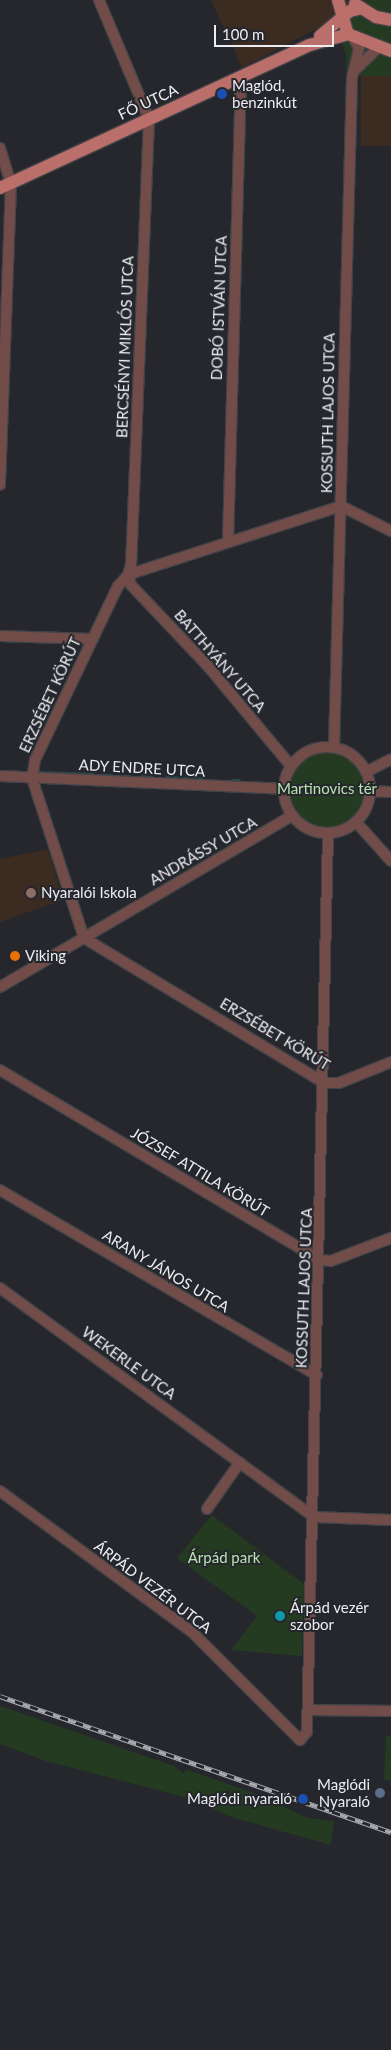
<!DOCTYPE html>
<html>
<head>
<meta charset="utf-8">
<style>
  body { margin:0 }
  #map { position:relative; width:391px; height:2050px; overflow:hidden; background:#25272d; font-family:Lato,sans-serif }
  div>[style] { position:absolute }
  .commercial>* { inset:0; background:#3b2b20; transform-origin:0 0 }
  .green>* { inset:0; background:#253b21 }
  .round { border-radius:50% }
  .stream>* { height:2.5px; margin:-1.25px; padding:0 1.25px; transform-origin:1.25px; border-radius:1.25px; background:#1d5255 }
  .roads { filter:drop-shadow(1px 0 #414348) drop-shadow(-1px 0 #414348) drop-shadow(0 1px #414348) drop-shadow(0 -1px #414348) }
  .minor>* { height:10px; margin:-5px; padding:0 5px; transform-origin:5px; border-radius:5px; background:#724c49 }
  .minor>.ring { margin:-5px; padding:0; box-sizing:content-box; background:none; border:10px solid #724c49; border-radius:50% }
  .major>* { height:12px; margin:-6px; padding:0 6px; transform-origin:6px; border-radius:6px; background:#bb6f6a }
  .rail>* { height:4.5px; margin-top:-2.25px; transform-origin:0; background:repeating-linear-gradient(90deg,#25272d 0 8px,#a8aaaf 0 16px); box-sizing:border-box; border-block:1px solid #a8aaaf }
  .dots>* { width:14px; height:14px; translate:-50% -50%; box-sizing:border-box; border:2px solid #25272d; border-radius:50% }
  span { translate:-50% -50%; white-space:nowrap; text-align:center; line-height:1.15; -webkit-text-stroke:4px #25272d; paint-order:stroke }
  .poi-label { font-size:15px; color:#ebedf1 }
  .left { translate:0 -50%; text-align:left }
  .right { translate:-100% -50%; text-align:right }
  .street-label { font-size:15px; color:#ebedf1 }
  .park-label { font-size:15px; color:#b7e4af }
  .scale { position:absolute; left:214px; top:25px; width:120px; height:22px; box-sizing:border-box; border:2px solid #ebedf1; border-top:0; padding-left:6px; font-size:15px; line-height:18px; white-space:nowrap; color:#ebedf1; -webkit-text-stroke:4px #25272d; paint-order:stroke }
</style>
</head>
<body>
<div id="map">
  <div class="commercial">
    <div style="clip-path:polygon(211px 0,371px 0,242px 68px)"></div>
    <div style="left:361px;top:76px;width:30px;height:70px"></div>
    <div style="clip-path:polygon(48px 849px,63px 900px,0 922px,0 859px)"></div>
  </div>
  <div class="green">
    <div style="clip-path:polygon(371px 0,391px 0,391px 76px,346px 76px,346px 55px,335px 21px,338px 14px)"></div>
    <div class="round" style="left:288px;top:750px;width:78px;height:78px"></div>
    <div style="clip-path:polygon(212px 1515px,304px 1584px,302px 1656px,231px 1650px,257px 1616px,177px 1558px)"></div>
    <div style="clip-path:polygon(0 1706px,174px 1766px,183px 1773px,187px 1770px,260px 1795px,307px 1818px,334px 1821px,331px 1845px,231px 1817px,188px 1798px,46px 1761px,0 1744px)"></div>
    <div style="clip-path:polygon(386px 1736px,391px 1736px,391px 1780px,384px 1780px)"></div>
  </div>
  <div class="stream">
    <div style="left:12px;top:772px;width:15px"></div>
    <div style="left:36px;top:772px;width:56px;rotate:2deg"></div>
    <div style="left:97px;top:775px;width:15px"></div>
    <div style="left:117px;top:776px;width:13px"></div>
    <div style="left:142px;top:776px;width:10px;rotate:6deg"></div>
    <div style="left:167px;top:777px;width:37px;rotate:3deg"></div>
    <div style="left:232px;top:780px;width:7px"></div>
  </div>
  <div class="roads">
    <div class="minor">
      <div style="left:99px;top:0;width:129px;rotate:67.2deg"></div>
      <div style="left:149px;top:119px;width:445px;rotate:92.3deg"></div>
      <div style="left:131px;top:564px;width:11px;rotate:105deg"></div>
      <div style="left:128px;top:575px;width:10px;rotate:73deg"></div>
      <div style="left:131px;top:585px;width:109px;rotate:46.5deg"></div>
      <div style="left:206px;top:664px;width:133px;rotate:50.2deg"></div>
      <div style="left:355px;top:70px;width:33px;rotate:-44deg"></div>
      <div style="left:0;top:148px;width:37px;rotate:73deg"></div>
      <div style="left:11px;top:183px;width:302px;rotate:92.1deg"></div>
      <div style="left:391px;top:531px;width:56px;rotate:-153.4deg"></div>
      <div style="left:341px;top:506px;width:224px;rotate:162.1deg"></div>
      <div style="left:128px;top:575px;width:15px;rotate:132deg"></div>
      <div style="left:118px;top:586px;width:193px;rotate:115.5deg"></div>
      <div style="left:35px;top:760px;width:18px;rotate:99deg"></div>
      <div style="left:32px;top:778px;width:168px;rotate:72deg"></div>
      <div style="left:84px;top:938px;width:280px;rotate:31.1deg"></div>
      <div style="left:324px;top:1083px;width:15px"></div>
      <div style="left:339px;top:1083px;width:56px;rotate:-22deg"></div>
      <div style="left:228px;top:541px;width:464px;rotate:-88.4deg"></div>
      <div style="left:0;top:636px;width:93px;rotate:1.8deg"></div>
      <div class="ring" style="left:284px;top:747px;width:76px;height:76px"></div>
      <div style="left:334px;top:748px;width:670px;rotate:-88.46deg"></div>
      <div style="left:352px;top:78px;width:31px;rotate:-77deg"></div>
      <div style="left:359px;top:48px;width:13px;rotate:-119deg"></div>
      <div style="left:366px;top:772px;width:28px;rotate:-27deg"></div>
      <div style="left:0;top:776px;width:283px;rotate:2.6deg"></div>
      <div style="left:370px;top:791px;width:21px;rotate:3deg"></div>
      <div style="left:356px;top:822px;width:52px;rotate:48.1deg"></div>
      <div style="left:0;top:987px;width:338px;rotate:-30.4deg"></div>
      <div style="left:0;top:1070px;width:372px;rotate:30.7deg"></div>
      <div style="left:320px;top:1260px;width:11px;rotate:5deg"></div>
      <div style="left:331px;top:1261px;width:64px;rotate:-21deg"></div>
      <div style="left:0;top:1190px;width:367px;rotate:30.3deg"></div>
      <div style="left:0;top:1288px;width:389px;rotate:36.1deg"></div>
      <div style="left:314px;top:1517px;width:77px;rotate:2.2deg"></div>
      <div style="left:0;top:1491px;width:238px;rotate:36.3deg"></div>
      <div style="left:192px;top:1632px;width:153px;rotate:45deg"></div>
      <div style="left:300px;top:1740px;width:11px;rotate:-49deg"></div>
      <div style="left:307px;top:1732px;width:898px;rotate:-88.66deg"></div>
      <div style="left:207px;top:1509px;width:57px;rotate:-54.9deg"></div>
      <div style="left:309px;top:1710px;width:82px;rotate:0.7deg"></div>
    </div>
    <div class="major">
      <div style="left:338px;top:0;width:35px;rotate:74deg"></div>
      <div style="left:348px;top:34px;width:46px;rotate:21.6deg"></div>
      <div style="left:355px;top:4px;width:25px;rotate:32deg"></div>
      <div style="left:376px;top:17px;width:15px;rotate:11deg"></div>
      <div style="left:320px;top:36px;width:39px;rotate:-40deg"></div>
      <div style="left:350px;top:11px;width:12px;rotate:-14deg"></div>
      <div style="left:0;top:188px;width:341px;rotate:-24.8deg"></div>
      <div style="left:310px;top:45px;width:40px;rotate:-16deg"></div>
    </div>
  </div>
  <div class="rail">
    <div style="left:0;top:1696px;width:414px;rotate:19.2deg"></div>
  </div>
  <div class="dots">
    <div style="left:222px;top:94px;background:#1a4fb4"></div>
    <div style="left:31px;top:893px;background:#8d6e63"></div>
    <div style="left:15px;top:956px;background:#e8710a"></div>
    <div style="left:280px;top:1616px;background:#0f9aa8"></div>
    <div style="left:380px;top:1793px;background:#5c6f8a"></div>
    <div style="left:303px;top:1799px;background:#1a4fb4"></div>
  </div>
  <div class="poi-label">
    <span class="left" style="left:232px;top:94px">Maglód,<br>benzinkút</span>
    <span class="left" style="left:41px;top:893px">Nyaralói Iskola</span>
    <span class="left" style="left:25px;top:956px">Viking</span>
    <span class="left" style="left:290px;top:1616px">Árpád vezér<br>szobor</span>
    <span class="right" style="left:370px;top:1793px">Maglódi<br>Nyaraló</span>
    <span class="right" style="left:292px;top:1799px">Maglódi nyaraló</span>
  </div>
  <div class="street-label">
    <span style="left:148px;top:102px;rotate:-25deg">FŐ UTCA</span>
    <span style="left:219px;top:308px;rotate:-88deg">DOBÓ ISTVÁN UTCA</span>
    <span style="left:125px;top:347px;rotate:-88deg">BERCSÉNYI MIKLÓS UTCA</span>
    <span style="left:328px;top:413px;rotate:-89deg">KOSSUTH LAJOS UTCA</span>
    <span style="left:220px;top:661px;rotate:49deg">BATTHYÁNY UTCA</span>
    <span style="left:50px;top:695px;rotate:-65deg">ERZSÉBET KÖRÚT</span>
    <span style="left:142px;top:768px;rotate:3deg">ADY ENDRE UTCA</span>
    <span style="left:203px;top:851px;rotate:-30deg">ANDRÁSSY UTCA</span>
    <span style="left:275px;top:1034px;rotate:31deg">ERZSÉBET KÖRÚT</span>
    <span style="left:200px;top:1172px;rotate:31deg">JÓZSEF ATTILA KÖRÚT</span>
    <span style="left:166px;top:1271px;rotate:31deg">ARANY JÁNOS UTCA</span>
    <span style="left:304px;top:1288px;rotate:-88deg">KOSSUTH LAJOS UTCA</span>
    <span style="left:129px;top:1363px;rotate:36deg">WEKERLE UTCA</span>
    <span style="left:153px;top:1587px;rotate:37deg">ÁRPÁD VEZÉR UTCA</span>
  </div>
  <div class="park-label">
    <span style="left:327px;top:789px">Martinovics tér</span>
    <span style="left:224px;top:1558px">Árpád park</span>
  </div>
  <div class="scale">100 m</div>
</div>
</body>
</html>
